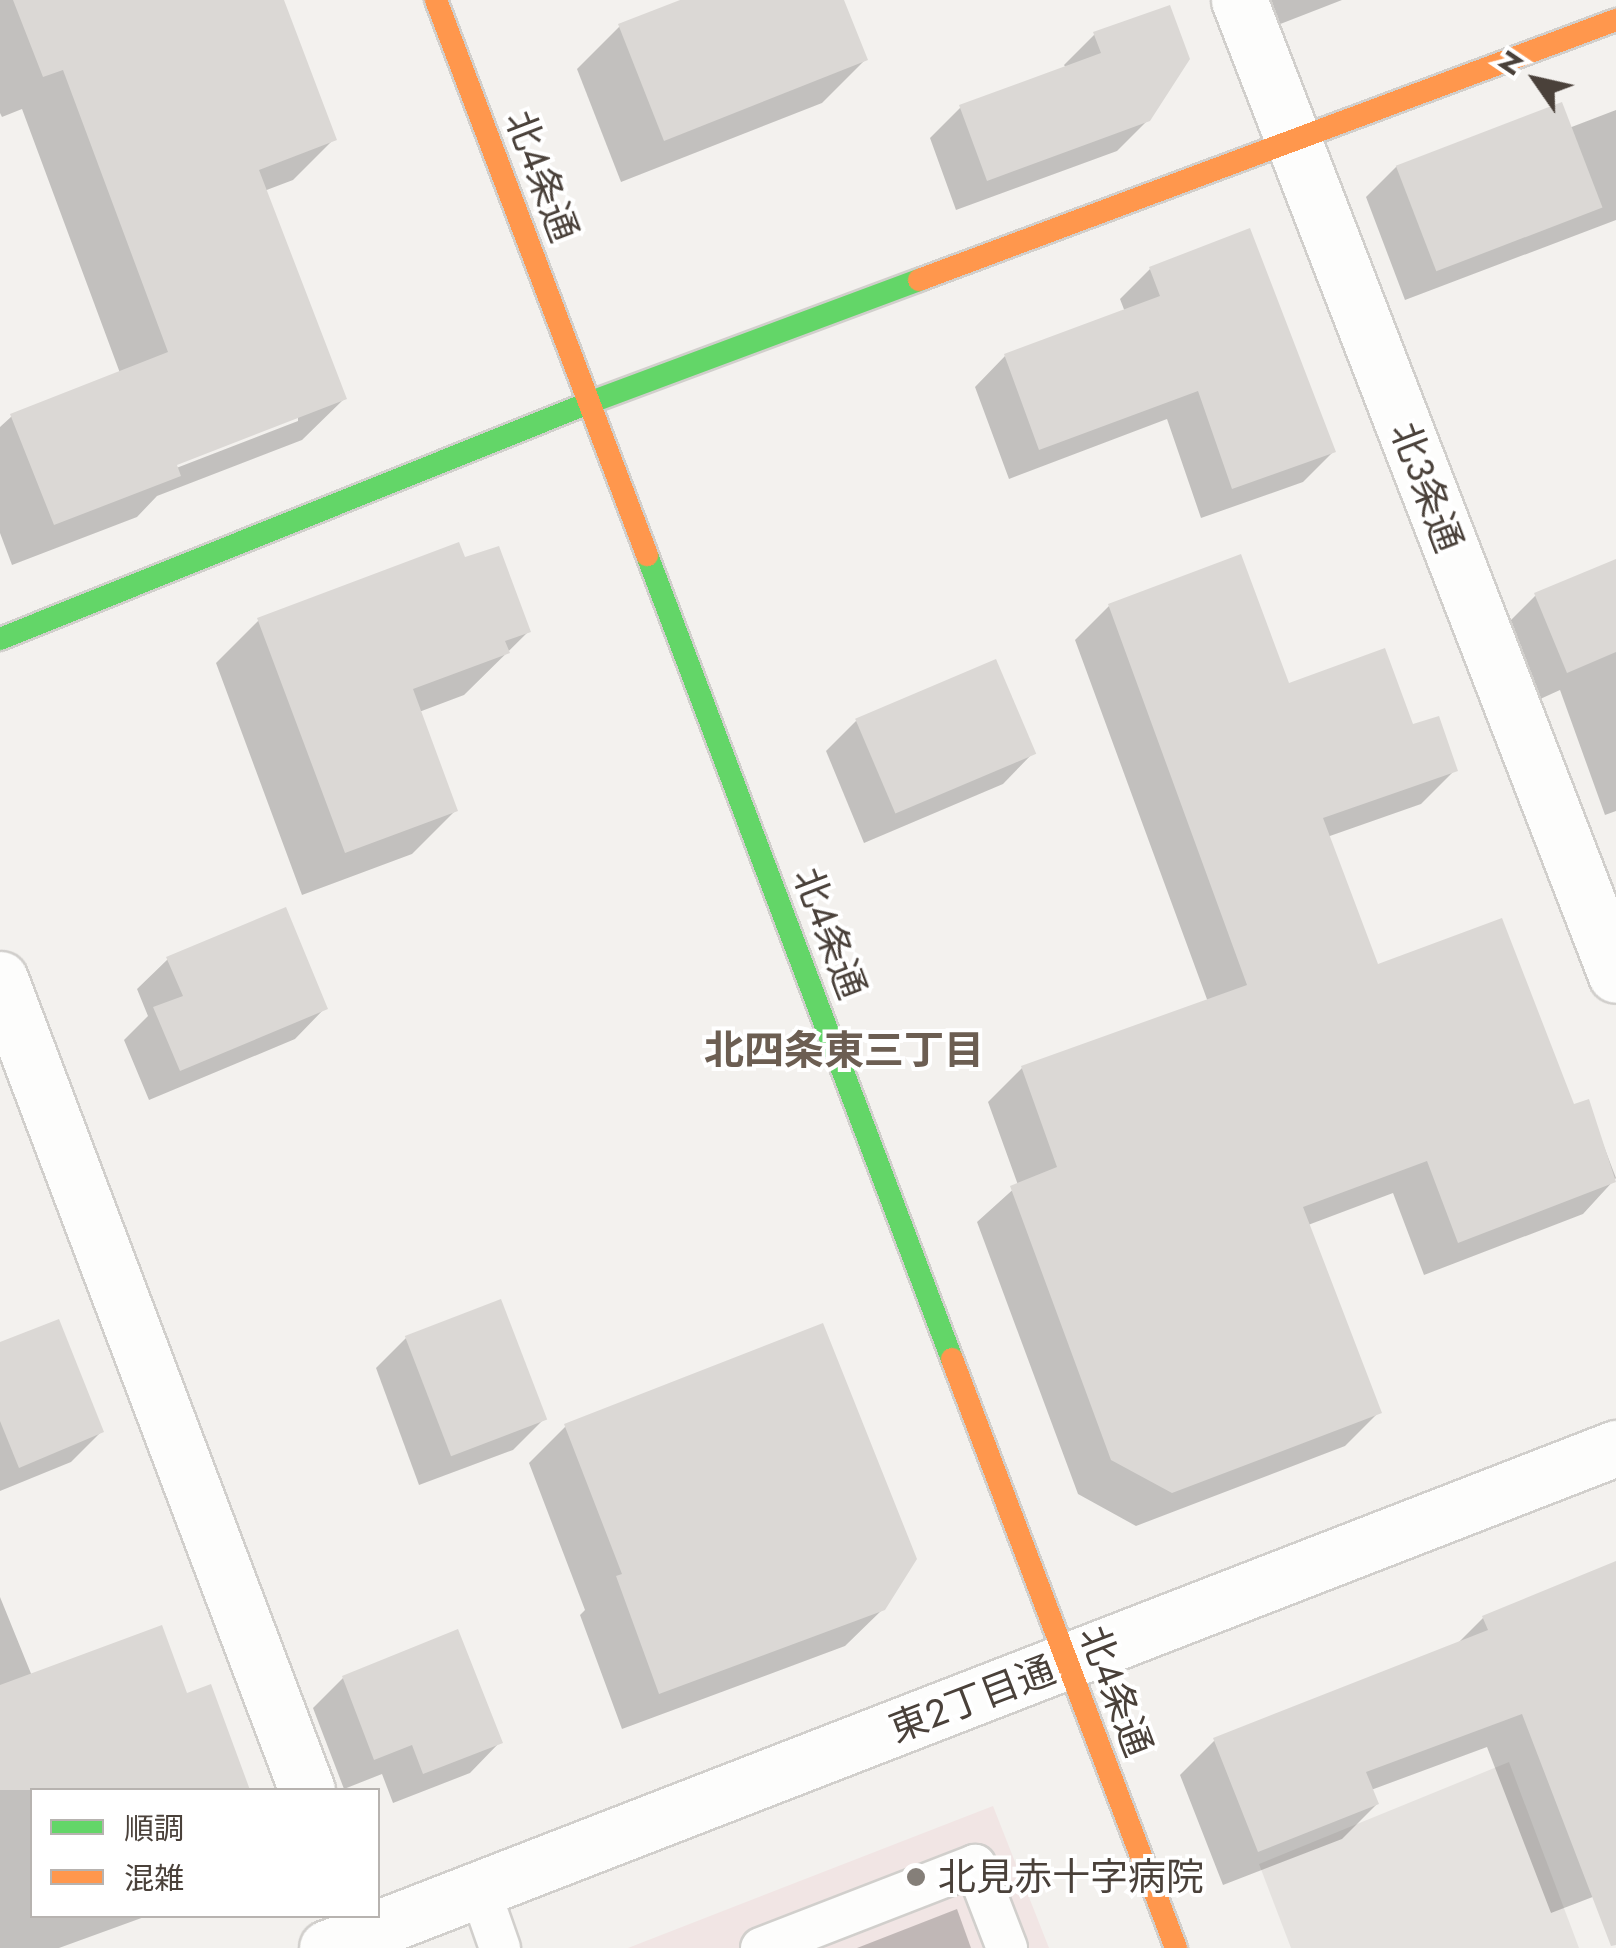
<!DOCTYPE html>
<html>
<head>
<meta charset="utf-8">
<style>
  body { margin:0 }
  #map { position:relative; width:1616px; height:1948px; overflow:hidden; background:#f3f1ee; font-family:Jost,"Noto Sans JP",sans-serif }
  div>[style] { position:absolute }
  .medical>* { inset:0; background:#f1e5e4 }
  .parking>* { inset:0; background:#e5e2df }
  .shadow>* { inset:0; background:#0003 }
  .building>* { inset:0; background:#dbd8d5; transform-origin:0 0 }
  .roads { filter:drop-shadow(2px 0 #d1cfcc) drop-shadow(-2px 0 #d1cfcc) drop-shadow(0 2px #d1cfcc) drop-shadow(0 -2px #d1cfcc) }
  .lane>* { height:40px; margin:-20px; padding:0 20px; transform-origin:20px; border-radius:20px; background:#fdfdfc }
  .street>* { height:55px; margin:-27.5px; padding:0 27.5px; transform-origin:27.5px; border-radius:27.5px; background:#fdfdfc }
  .fast>* { height:22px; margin:-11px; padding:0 11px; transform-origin:11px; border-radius:11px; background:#63d668 }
  .slow>* { height:22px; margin:-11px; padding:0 11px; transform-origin:11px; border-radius:11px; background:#ff974d }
  .dots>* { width:28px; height:28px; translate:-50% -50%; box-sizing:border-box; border:5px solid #fff; border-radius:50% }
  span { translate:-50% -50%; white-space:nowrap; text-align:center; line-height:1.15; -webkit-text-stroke:8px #fff; paint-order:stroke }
  .street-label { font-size:38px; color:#4a413a }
  .poi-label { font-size:38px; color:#4a413a }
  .left { translate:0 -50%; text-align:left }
  .neighbourhood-label { font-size:40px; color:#6c5e52; font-weight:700 }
  .legend { position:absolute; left:30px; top:1788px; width:350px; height:130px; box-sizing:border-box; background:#fff; border:2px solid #b7b3b0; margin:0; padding:12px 18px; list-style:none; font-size:30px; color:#4a413a }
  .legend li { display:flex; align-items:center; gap:20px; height:50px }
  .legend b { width:50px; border:2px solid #b7b3b0 }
  .north { position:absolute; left:1486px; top:30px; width:100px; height:100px; -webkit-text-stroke:8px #fff; paint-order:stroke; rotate:304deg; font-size:28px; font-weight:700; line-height:40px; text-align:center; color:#4a413a }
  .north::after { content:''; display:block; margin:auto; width:35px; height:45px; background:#4a413a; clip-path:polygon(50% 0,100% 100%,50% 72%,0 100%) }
</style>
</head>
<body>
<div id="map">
  <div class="medical">
    <div style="clip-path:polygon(993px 1806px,1049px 1948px,628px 1948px)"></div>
  </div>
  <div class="parking">
    <div style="clip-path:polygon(1509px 1762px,1579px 1948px,1291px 1948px,1259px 1864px)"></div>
  </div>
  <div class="shadow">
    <div style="clip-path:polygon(evenodd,0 0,282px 0,334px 139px,293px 180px,264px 191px,344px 399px,302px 440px,157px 496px,137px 517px,12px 565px,0 533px,0 427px,12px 416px,120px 373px,22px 109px,2px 117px,0 113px,0 0,298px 416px,298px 421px,166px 472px,164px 467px,298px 416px)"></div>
    <div style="clip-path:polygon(686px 0,842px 0,865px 60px,822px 103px,621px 182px,577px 69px,620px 26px)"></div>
    <div style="clip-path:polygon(1260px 0,1342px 0,1270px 28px)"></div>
    <div style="clip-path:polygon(1095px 34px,1148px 120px,1117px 151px,956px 210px,930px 138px,960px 108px,1066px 68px,1064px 65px)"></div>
    <div style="clip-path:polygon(1616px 110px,1616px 220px,1405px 300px,1366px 197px,1397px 166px,1569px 128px)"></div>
    <div style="clip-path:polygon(1150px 269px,1333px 452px,1303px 482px,1201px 518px,1167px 419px,1009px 479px,975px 387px,1005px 356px,1125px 312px,1120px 299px)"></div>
    <div style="clip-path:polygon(463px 560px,528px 632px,464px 695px,419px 712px,455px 811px,412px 854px,302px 895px,216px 663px,259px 620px)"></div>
    <div style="clip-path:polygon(1616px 562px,1616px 811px,1605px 815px,1560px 690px,1538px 700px,1506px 625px,1535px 596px)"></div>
    <div style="clip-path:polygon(1109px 606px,1287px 687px,1411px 727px,1455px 770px,1421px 804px,1327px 837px,1376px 967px,1573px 1108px,1587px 1102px,1616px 1178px,1583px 1214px,1424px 1275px,1393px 1193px,1308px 1225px,1379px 1412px,1345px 1446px,1136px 1526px,1078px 1494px,977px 1222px,1018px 1185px,988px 1102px,1022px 1068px,1208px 1002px,1075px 640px)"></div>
    <div style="clip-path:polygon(856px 721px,1033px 753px,1003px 784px,864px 843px,826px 751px)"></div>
    <div style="clip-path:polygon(168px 959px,325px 1008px,295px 1039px,149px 1100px,124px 1040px,148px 1016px,137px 989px)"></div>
    <div style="clip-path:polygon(406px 1338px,544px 1419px,513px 1450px,419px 1485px,376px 1368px)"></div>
    <div style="clip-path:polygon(0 1345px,101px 1432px,71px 1462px,0 1491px)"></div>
    <div style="clip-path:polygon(566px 1426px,883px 1609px,845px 1646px,622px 1729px,580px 1615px,585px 1610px,529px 1463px)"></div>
    <div style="clip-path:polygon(1616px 1563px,1616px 1888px,1551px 1913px,1487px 1747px,1371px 1790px,1377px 1804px,1342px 1839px,1223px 1885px,1180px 1775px,1215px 1740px,1455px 1646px,1483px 1618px)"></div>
    <div style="clip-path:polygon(0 1597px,32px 1676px,185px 1697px,210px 1688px,247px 1790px,32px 1790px,32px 1916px,147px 1916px,59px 1948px,0 1948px)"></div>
    <div style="clip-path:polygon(343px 1678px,500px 1742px,470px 1773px,393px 1803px,382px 1774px,344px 1789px,313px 1708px)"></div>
    <div style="clip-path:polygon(957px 1909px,971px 1948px,857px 1948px)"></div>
  </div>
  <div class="building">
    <div style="clip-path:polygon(13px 0,284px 0,337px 140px,259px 170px,347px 399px,177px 465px,181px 476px,54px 525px,10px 414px,168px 352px,63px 70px,43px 77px)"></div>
    <div style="clip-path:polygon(680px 0,844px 0,868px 60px,664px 141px,618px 24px)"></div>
    <div style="clip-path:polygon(1170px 5px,1190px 59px,1150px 121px,987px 181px,959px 105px,1101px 53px,1093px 32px)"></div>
    <div style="left:1562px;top:102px;width:113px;height:178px;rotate:69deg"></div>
    <div style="clip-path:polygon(1250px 228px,1336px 452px,1232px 489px,1198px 391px,1039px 450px,1004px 354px,1160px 296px,1149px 267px)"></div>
    <div style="clip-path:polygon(459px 542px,465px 557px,499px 546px,531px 632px,505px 641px,510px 653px,413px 689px,458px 811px,345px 853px,257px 618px)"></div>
    <div style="clip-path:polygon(1241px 554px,1289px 683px,1385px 648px,1413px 724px,1439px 716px,1458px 771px,1323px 818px,1378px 964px,1502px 918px,1574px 1104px,1589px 1099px,1616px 1182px,1458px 1243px,1427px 1161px,1303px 1207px,1382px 1413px,1172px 1493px,1111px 1460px,1010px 1186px,1057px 1167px,1021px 1066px,1247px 985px,1108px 604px)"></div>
    <div style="clip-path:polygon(1616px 559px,1616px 652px,1567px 673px,1534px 593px)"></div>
    <div style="left:996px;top:659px;width:103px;height:153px;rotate:67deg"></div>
    <div style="clip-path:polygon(286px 907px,328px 1009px,180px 1071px,153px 1007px,183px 996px,166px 957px)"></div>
    <div style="left:501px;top:1299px;width:129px;height:103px;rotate:69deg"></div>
    <div style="clip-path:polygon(59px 1319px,104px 1432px,19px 1468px,0 1421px,0 1342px)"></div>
    <div style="clip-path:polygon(823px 1323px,917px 1559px,885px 1610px,659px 1694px,616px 1576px,622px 1574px,564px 1424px)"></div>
    <div style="clip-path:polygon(1616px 1561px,1616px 1945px,1611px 1946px,1522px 1714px,1366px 1772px,1379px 1804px,1258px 1852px,1213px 1738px,1488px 1630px,1482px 1616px)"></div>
    <div style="clip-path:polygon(162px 1625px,187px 1693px,211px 1684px,250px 1790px,0 1790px,0 1685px)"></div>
    <div style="clip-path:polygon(458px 1629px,503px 1743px,423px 1774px,412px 1745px,374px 1760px,342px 1676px)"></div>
  </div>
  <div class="roads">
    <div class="lane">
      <div style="left:479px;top:1888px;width:64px;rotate:70.7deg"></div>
      <div style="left:761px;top:1948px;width:230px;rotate:-21.2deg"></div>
      <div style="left:975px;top:1865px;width:89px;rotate:68.9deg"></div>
    </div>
    <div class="street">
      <div style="left:1239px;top:0;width:1045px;rotate:68.86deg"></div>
      <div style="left:0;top:979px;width:867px;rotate:69.27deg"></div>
      <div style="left:327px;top:1948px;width:1383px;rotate:-21.2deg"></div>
    </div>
    <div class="fast">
      <div style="left:647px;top:555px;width:860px;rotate:69.23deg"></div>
      <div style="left:0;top:639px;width:637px;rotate:-21.85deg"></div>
      <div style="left:591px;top:402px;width:350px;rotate:-20.4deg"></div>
    </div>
    <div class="slow">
      <div style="left:436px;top:0;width:594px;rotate:69.18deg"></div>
      <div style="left:919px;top:280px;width:744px;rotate:-20.46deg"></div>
      <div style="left:952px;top:1359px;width:630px;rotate:69.18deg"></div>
    </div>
  </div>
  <div class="dots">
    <div style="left:916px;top:1877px;background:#857f79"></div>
  </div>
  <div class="street-label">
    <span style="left:542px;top:176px;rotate:69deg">北4条通</span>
    <span style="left:1427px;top:487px;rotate:69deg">北3条通</span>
    <span style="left:830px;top:933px;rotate:69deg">北4条通</span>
    <span style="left:1116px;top:1691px;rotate:69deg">北4条通</span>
    <span style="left:972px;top:1699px;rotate:-21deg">東2丁目通</span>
  </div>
  <div class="poi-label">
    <span class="left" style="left:938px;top:1877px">北見赤十字病院</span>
  </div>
  <div class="neighbourhood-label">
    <span style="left:844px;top:1050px">北四条東三丁目</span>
  </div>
  <ul class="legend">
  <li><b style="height:12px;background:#63d668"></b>順調</li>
  <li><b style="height:12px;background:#ff974d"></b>混雑</li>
  </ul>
  <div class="north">N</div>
</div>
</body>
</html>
